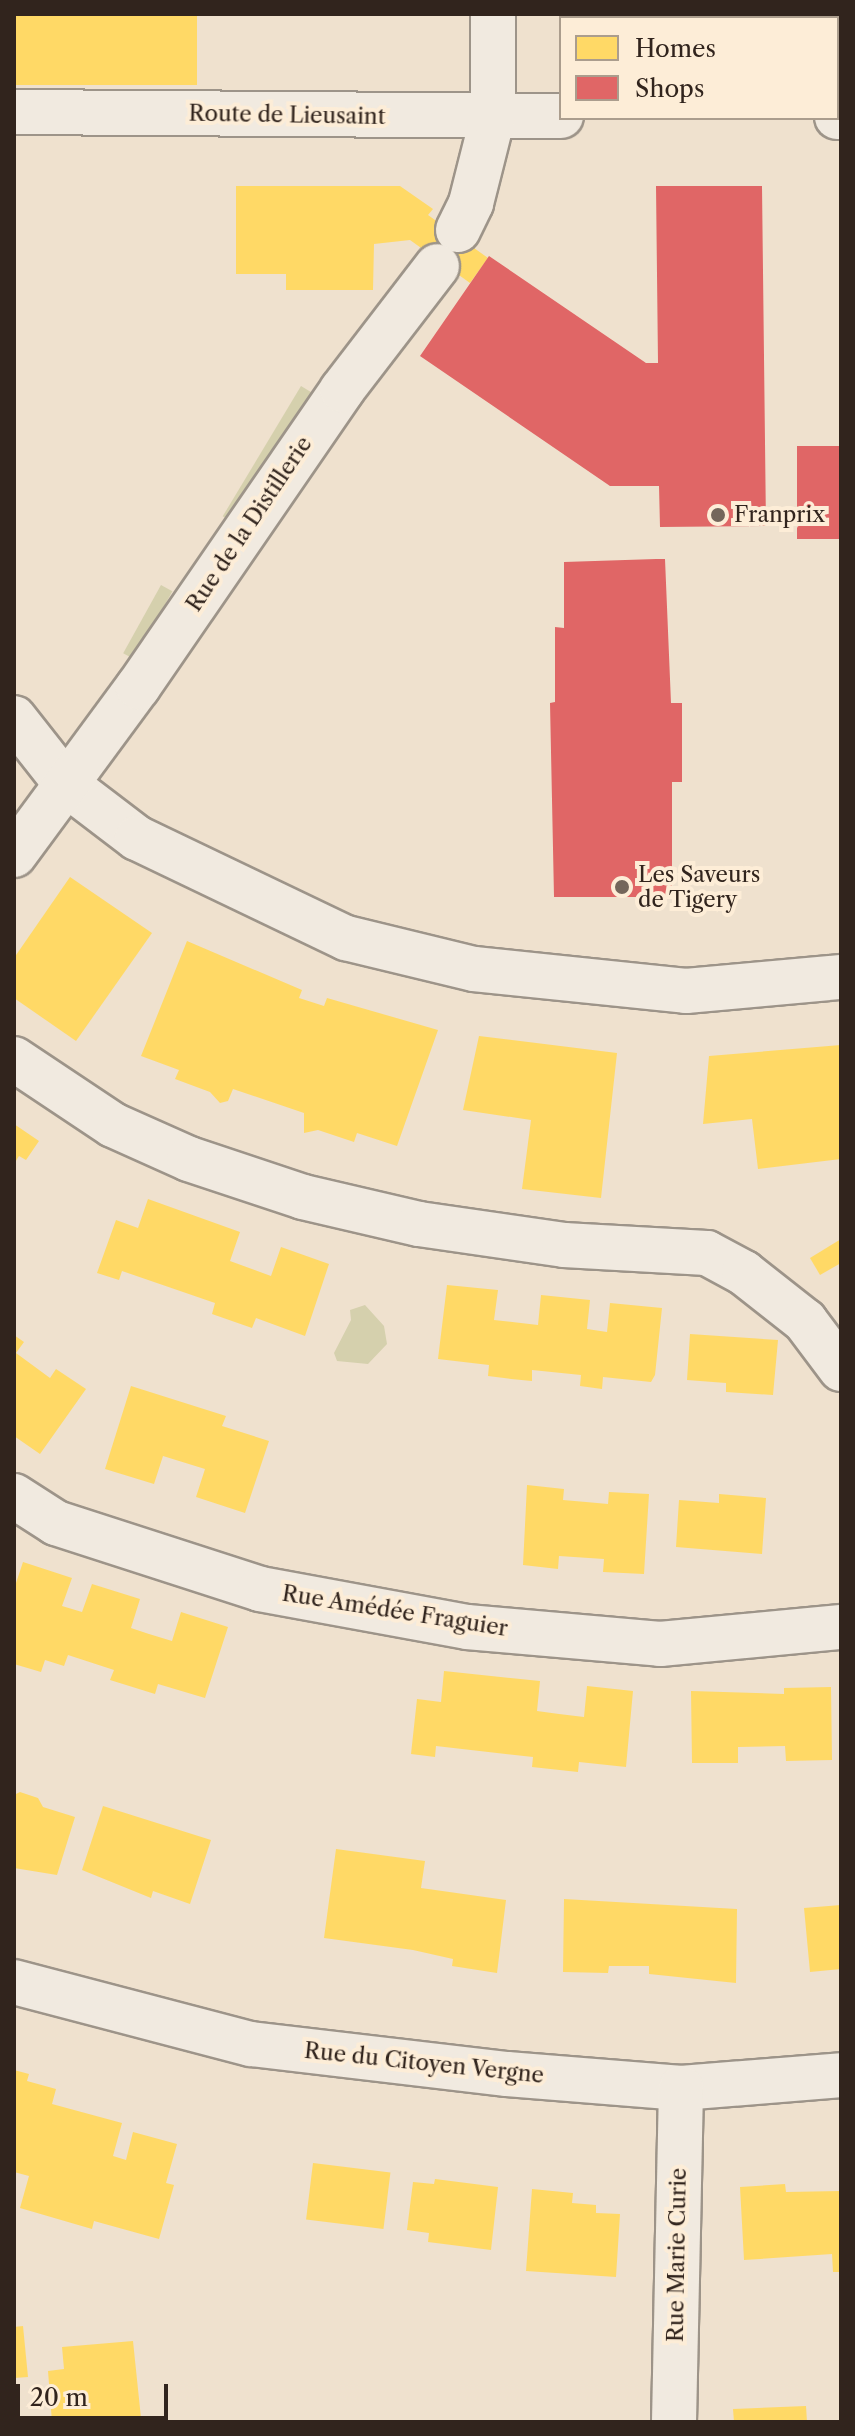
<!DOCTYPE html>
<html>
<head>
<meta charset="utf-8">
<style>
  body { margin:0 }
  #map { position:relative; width:855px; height:2436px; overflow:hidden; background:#efe1ce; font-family:"Libre Caslon Text",serif }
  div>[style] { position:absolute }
  .green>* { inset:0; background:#d5d0ad; transform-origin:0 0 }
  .homes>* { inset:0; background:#ffd966; transform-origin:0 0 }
  .shops>* { inset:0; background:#e06666; transform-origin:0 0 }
  .roads { filter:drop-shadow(2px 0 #9d9489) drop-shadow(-2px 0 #9d9489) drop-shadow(0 2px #9d9489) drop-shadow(0 -2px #9d9489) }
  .minor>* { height:44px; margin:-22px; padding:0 22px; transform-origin:22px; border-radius:22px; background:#f1eae0 }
  .dots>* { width:22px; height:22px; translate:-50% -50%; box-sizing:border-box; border:4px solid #fdedd7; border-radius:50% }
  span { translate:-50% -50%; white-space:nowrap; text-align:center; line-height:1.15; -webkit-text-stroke:8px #fdedd7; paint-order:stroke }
  .street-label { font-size:22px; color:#31241d }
  .poi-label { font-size:22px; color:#31241d }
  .left { translate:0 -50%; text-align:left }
  .frame { position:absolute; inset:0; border:16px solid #31241d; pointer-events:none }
  .legend { position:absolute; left:559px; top:16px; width:280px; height:104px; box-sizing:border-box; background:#fdedd7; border:2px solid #ab9d8d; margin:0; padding:10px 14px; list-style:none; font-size:24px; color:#31241d }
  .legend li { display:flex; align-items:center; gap:16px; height:40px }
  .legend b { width:40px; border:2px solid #ab9d8d }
  .scale { position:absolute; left:16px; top:2384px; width:152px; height:36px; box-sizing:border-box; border:4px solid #31241d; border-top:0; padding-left:10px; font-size:24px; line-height:28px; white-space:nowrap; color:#31241d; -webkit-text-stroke:6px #fdedd7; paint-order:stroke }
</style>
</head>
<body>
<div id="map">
  <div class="green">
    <div style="left:301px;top:386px;width:12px;height:152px;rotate:31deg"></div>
    <div style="left:161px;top:585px;width:13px;height:78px;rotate:29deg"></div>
    <div style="clip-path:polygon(365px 1305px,384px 1326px,387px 1344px,368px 1364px,337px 1361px,334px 1353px,351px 1320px,350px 1310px)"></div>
  </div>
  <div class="homes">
    <div style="left:14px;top:14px;width:183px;height:71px"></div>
    <div style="clip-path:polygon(637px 14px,741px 14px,737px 18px)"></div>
    <div style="clip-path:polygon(236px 186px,400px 186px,433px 209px,428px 215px,488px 258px,470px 283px,410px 240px,374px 244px,373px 290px,286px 290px,286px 274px,236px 274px)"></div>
    <div style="clip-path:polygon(70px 877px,152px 933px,76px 1041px,14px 998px,14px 958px)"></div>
    <div style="clip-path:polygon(187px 941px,302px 990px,299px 998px,324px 1006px,327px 998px,438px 1030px,397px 1146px,357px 1133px,354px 1142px,318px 1130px,304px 1133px,304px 1113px,233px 1089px,228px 1101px,220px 1103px,210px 1092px,175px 1079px,179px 1070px,141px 1056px)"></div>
    <div style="clip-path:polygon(479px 1036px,617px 1053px,601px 1198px,522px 1189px,531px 1120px,463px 1110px)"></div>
    <div style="clip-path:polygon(841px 1045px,841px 1159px,758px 1169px,752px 1119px,703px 1124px,709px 1056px)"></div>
    <div style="clip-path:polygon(14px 1124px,39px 1141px,26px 1160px,19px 1156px,14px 1164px)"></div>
    <div style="clip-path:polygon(148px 1199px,240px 1232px,230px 1261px,271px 1276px,281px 1247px,329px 1264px,305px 1336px,256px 1318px,252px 1328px,212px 1314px,215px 1303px,122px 1271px,119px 1280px,97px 1273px,116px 1220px,138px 1228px)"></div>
    <div style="clip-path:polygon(841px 1239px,841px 1263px,820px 1275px,810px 1258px)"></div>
    <div style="clip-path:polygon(447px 1285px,498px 1290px,494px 1320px,538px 1325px,541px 1295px,590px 1300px,587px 1329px,607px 1332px,610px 1303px,662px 1308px,655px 1375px,651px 1382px,603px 1377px,602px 1389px,580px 1386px,581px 1375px,532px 1370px,532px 1381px,511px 1379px,488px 1376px,489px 1365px,438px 1359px)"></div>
    <div style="clip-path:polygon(690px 1334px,778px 1340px,773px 1395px,726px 1392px,726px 1383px,687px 1380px)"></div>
    <div style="clip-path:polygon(14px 1335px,24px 1342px,16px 1353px,50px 1378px,56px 1369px,86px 1389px,40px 1454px,14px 1436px)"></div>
    <div style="clip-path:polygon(131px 1386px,226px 1416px,222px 1426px,269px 1441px,245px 1513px,196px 1497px,205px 1469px,163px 1456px,154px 1484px,105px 1469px)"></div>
    <div style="clip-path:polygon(527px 1485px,564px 1489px,563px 1500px,586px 1502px,608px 1504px,609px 1492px,649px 1494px,644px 1574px,603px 1572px,604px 1559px,559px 1556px,558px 1569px,523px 1565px)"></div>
    <div style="clip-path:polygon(719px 1494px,766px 1498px,762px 1554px,676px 1547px,679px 1500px,719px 1503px)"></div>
    <div style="clip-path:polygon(23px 1562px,72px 1578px,62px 1606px,82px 1612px,92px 1584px,140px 1599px,131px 1628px,149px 1634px,172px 1641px,181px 1612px,228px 1627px,205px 1698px,158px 1684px,155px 1694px,110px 1680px,114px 1670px,68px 1655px,64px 1666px,45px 1660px,41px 1672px,14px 1664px,14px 1589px)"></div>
    <div style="clip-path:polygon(444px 1671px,540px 1681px,537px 1711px,559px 1714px,584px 1717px,587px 1686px,633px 1691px,626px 1767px,579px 1762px,578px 1772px,532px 1767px,533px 1757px,436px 1746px,435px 1757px,411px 1754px,417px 1699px,441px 1702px)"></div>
    <div style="clip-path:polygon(831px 1687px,832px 1760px,786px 1761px,785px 1746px,738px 1747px,738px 1763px,692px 1763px,691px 1691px,784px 1694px,784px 1688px)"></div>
    <div style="clip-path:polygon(20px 1792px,38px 1798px,43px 1807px,75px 1817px,57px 1875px,14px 1868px,14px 1795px)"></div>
    <div style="clip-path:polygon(103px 1806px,211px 1840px,190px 1904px,153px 1891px,151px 1898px,82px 1870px)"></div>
    <div style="clip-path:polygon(336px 1849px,425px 1861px,421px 1888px,506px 1900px,497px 1973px,452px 1966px,453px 1959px,413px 1950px,324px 1938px)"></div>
    <div style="clip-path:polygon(564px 1899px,737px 1909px,736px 1983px,649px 1974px,649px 1966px,609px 1966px,608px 1973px,563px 1972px)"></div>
    <div style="clip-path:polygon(841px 1905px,841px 1969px,810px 1972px,804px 1908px)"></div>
    <div style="clip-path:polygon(14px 2070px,29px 2074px,27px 2081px,56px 2089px,52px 2104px,122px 2123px,113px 2156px,126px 2160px,133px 2132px,177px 2144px,166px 2183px,174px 2185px,159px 2239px,94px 2221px,92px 2229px,20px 2208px,29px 2176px,14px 2172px)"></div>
    <div style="left:313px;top:2163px;width:78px;height:57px;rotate:7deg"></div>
    <div style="clip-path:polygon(435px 2179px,498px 2187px,491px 2250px,428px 2242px,429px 2233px,407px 2230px,413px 2182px,434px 2184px)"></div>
    <div style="clip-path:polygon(785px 2184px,786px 2192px,841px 2191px,841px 2272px,833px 2272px,832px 2254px,744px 2260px,740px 2187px)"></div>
    <div style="clip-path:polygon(532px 2189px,573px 2193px,572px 2203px,596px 2205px,596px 2213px,620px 2214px,616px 2277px,526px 2271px)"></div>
    <div style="clip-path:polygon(23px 2326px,28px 2377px,14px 2378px,14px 2327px)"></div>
    <div style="clip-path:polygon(133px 2341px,141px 2418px,52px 2422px,48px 2371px,64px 2369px,62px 2347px)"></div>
    <div style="clip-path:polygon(806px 2406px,807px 2422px,734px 2422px,733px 2409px)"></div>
  </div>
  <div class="shops">
    <div style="clip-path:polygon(656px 186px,762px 186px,766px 526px,660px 527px,659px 486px,610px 486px,420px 356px,489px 256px,646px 363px,658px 363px)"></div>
    <div style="left:797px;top:446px;width:44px;height:93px"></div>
    <div style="clip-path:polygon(656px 559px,665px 559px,671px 703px,682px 703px,682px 782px,672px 782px,672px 897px,554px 897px,550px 703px,555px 702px,555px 627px,564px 628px,564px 562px)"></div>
  </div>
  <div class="roads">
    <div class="minor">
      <div style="left:14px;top:112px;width:547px;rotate:0.42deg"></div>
      <div style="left:837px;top:117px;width:4px"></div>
      <div style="left:458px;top:230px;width:30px;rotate:-64deg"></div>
      <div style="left:471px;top:203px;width:90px;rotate:-75.8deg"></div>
      <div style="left:493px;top:116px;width:102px;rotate:-90deg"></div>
      <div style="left:14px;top:718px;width:84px;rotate:51.8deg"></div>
      <div style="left:66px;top:784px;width:89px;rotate:37.3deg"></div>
      <div style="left:137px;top:838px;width:232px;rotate:25.6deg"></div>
      <div style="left:346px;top:938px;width:132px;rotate:13.6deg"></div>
      <div style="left:474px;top:969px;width:213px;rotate:5.9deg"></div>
      <div style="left:686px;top:991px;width:156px;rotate:-5.2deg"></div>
      <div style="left:14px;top:855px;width:209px;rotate:-53.6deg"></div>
      <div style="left:138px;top:687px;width:360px;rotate:-55.5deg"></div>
      <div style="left:342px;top:390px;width:156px;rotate:-52.5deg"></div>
      <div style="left:14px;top:1059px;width:119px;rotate:33.7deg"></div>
      <div style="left:113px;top:1125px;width:83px;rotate:24.1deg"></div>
      <div style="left:189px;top:1159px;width:120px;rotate:18.4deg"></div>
      <div style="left:303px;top:1197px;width:119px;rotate:13.1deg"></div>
      <div style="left:419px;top:1224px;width:147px;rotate:8.2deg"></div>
      <div style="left:564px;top:1245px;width:143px;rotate:3.2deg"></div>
      <div style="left:707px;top:1253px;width:42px;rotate:28.4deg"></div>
      <div style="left:744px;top:1273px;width:78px;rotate:38.2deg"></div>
      <div style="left:805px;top:1321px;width:60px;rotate:53.1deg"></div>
      <div style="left:14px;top:1496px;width:50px;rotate:32.7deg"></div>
      <div style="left:56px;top:1523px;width:214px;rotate:17.9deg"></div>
      <div style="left:260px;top:1589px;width:210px;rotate:10.4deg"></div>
      <div style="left:467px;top:1627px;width:194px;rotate:5deg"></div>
      <div style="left:660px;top:1644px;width:182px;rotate:-5.4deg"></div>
      <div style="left:14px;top:1982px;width:245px;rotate:14.7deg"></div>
      <div style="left:251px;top:2044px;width:258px;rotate:6.7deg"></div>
      <div style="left:507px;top:2074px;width:175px;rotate:4.6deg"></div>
      <div style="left:681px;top:2088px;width:161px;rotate:-4.6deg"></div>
      <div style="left:674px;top:2422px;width:334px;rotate:-88.8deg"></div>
    </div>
  </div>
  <div class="dots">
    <div style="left:718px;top:515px;background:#74665b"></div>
    <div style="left:622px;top:887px;background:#74665b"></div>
  </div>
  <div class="street-label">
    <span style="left:287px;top:115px;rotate:1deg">Route de Lieusaint</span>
    <span style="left:249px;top:524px;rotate:-56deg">Rue de la Distillerie</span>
    <span style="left:395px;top:1611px;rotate:9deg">Rue Amédée Fraguier</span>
    <span style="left:424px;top:2063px;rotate:6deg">Rue du Citoyen Vergne</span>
    <span style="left:677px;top:2255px;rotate:-89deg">Rue Marie Curie</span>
  </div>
  <div class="poi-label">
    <span class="left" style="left:734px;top:515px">Franprix</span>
    <span class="left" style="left:638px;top:887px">Les Saveurs<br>de Tigery</span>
  </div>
  <div class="frame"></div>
  <ul class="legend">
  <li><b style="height:22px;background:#ffd966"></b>Homes</li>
  <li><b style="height:22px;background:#e06666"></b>Shops</li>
  </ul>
  <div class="scale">20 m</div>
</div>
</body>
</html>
